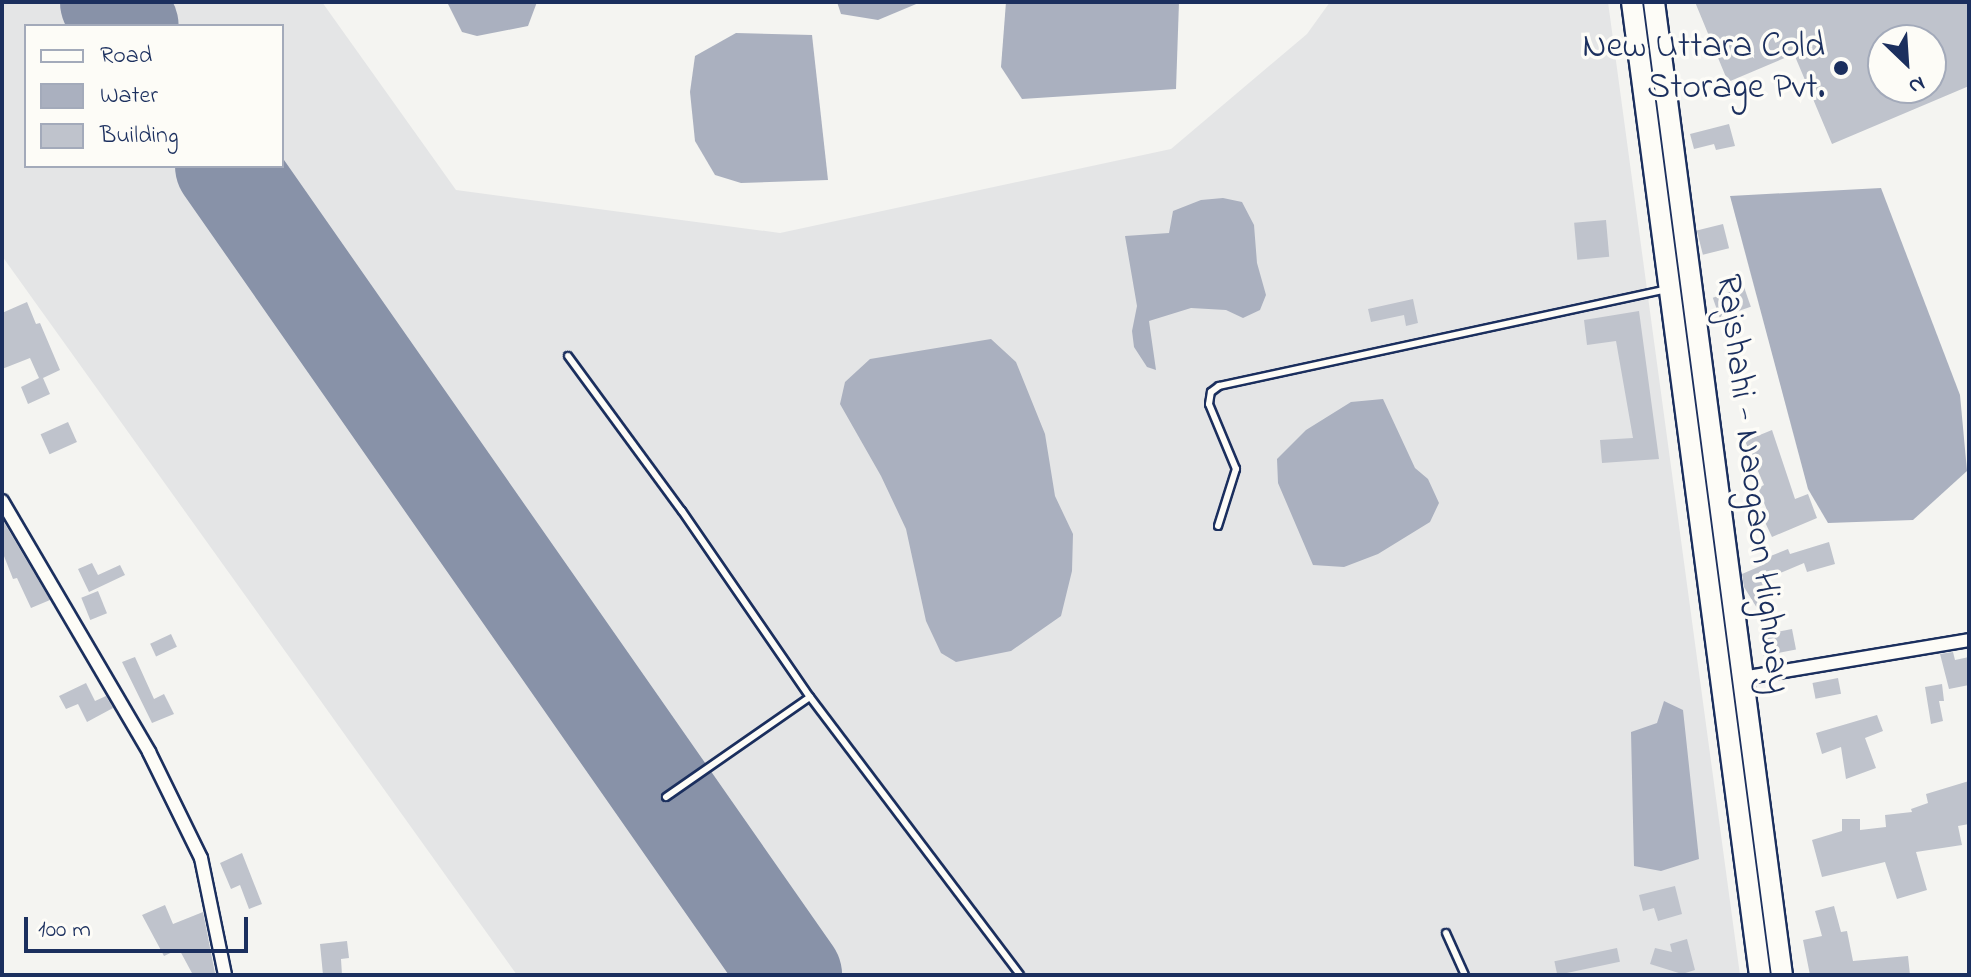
<!DOCTYPE html>
<html>
<head>
<meta charset="utf-8">
<style>
  body { margin:0 }
  #map { position:relative; width:1971px; height:977px; overflow:hidden; background:#f4f4f1; font-family:"Indie Flower",sans-serif }
  div>[style] { position:absolute }
  .built>* { inset:0; background:#e4e5e6 }
  .water>* { inset:0; background:#aab0bf }
  .runway>* { height:102px; margin:-51px; padding:0 51px; transform-origin:51px; border-radius:51px; background:#8892a8 }
  .building>* { inset:0; background:#bfc3cc; transform-origin:0 0 }
  .roads { filter:drop-shadow(2px 0 #1b2f5e) drop-shadow(-2px 0 #1b2f5e) drop-shadow(0 2px #1b2f5e) drop-shadow(0 -2px #1b2f5e) }
  .service>* { height:6px; margin:-3px; padding:0 3px; transform-origin:3px; border-radius:3px; background:#fdfcf7 }
  .minor>* { height:12px; margin:-6px; padding:0 6px; transform-origin:6px; border-radius:6px; background:#fdfcf7 }
  .primary>* { height:20px; margin:-10px; padding:0 10px; transform-origin:10px; border-radius:10px; background:#fdfcf7 }
  .dots>* { width:22px; height:22px; translate:-50% -50%; box-sizing:border-box; border:4px solid #fdfcf7; border-radius:50% }
  span { translate:-50% -50%; white-space:nowrap; text-align:center; line-height:1.15; -webkit-text-stroke:7px #fdfcf7; paint-order:stroke }
  .poi-label { font-size:36px; color:#1b2f5e }
  .right { translate:-100% -50%; text-align:right }
  .street-label { font-size:36px; color:#1b2f5e }
  .frame { position:absolute; inset:0; border:4px solid #1b2f5e; pointer-events:none }
  .legend { position:absolute; left:24px; top:24px; width:260px; height:144px; box-sizing:border-box; background:#fdfcf7; border:2px solid #a3aaba; margin:0; padding:10px 14px; list-style:none; font-size:24px; color:#1b2f5e }
  .legend li { display:flex; align-items:center; gap:16px; height:40px }
  .legend b { width:40px; border:2px solid #a3aaba }
  .north { position:absolute; left:1867px; top:24px; width:80px; height:80px; box-sizing:border-box; background:#fdfcf7; border:2px solid #a3aaba; border-radius:50%; rotate:155deg; font-size:22px; font-weight:700; line-height:32px; text-align:center; color:#1b2f5e }
  .north::after { content:''; display:block; margin:auto; width:28px; height:36px; background:#1b2f5e; clip-path:polygon(50% 0,100% 100%,50% 72%,0 100%) }
  .scale { position:absolute; left:24px; top:917px; width:224px; height:36px; box-sizing:border-box; border:4px solid #1b2f5e; border-top:0; padding-left:10px; font-size:24px; line-height:28px; white-space:nowrap; color:#1b2f5e; -webkit-text-stroke:6px #fdfcf7; paint-order:stroke }
</style>
</head>
<body>
<div id="map">
  <div class="built">
    <div style="clip-path:polygon(evenodd,2px 2px,322px 2px,456px 190px,780px 233px,1171px 149px,1307px 34px,1330px 2px,1608px 2px,1740px 975px,517px 975px,2px 256px,2px 2px,26px 26px,282px 26px,282px 166px,26px 166px,26px 26px)"></div>
  </div>
  <div class="water">
    <div style="clip-path:polygon(447px 2px,537px 2px,528px 26px,477px 36px,462px 32px)"></div>
    <div style="clip-path:polygon(837px 2px,921px 2px,878px 20px,841px 14px)"></div>
    <div style="clip-path:polygon(1006px 2px,1179px 2px,1176px 89px,1022px 99px,1001px 67px)"></div>
    <div style="clip-path:polygon(736px 33px,812px 35px,828px 180px,741px 183px,715px 175px,695px 141px,690px 92px,695px 56px)"></div>
    <div style="clip-path:polygon(1881px 188px,1960px 395px,1967px 471px,1913px 520px,1828px 523px,1808px 489px,1730px 196px)"></div>
    <div style="clip-path:polygon(1223px 198px,1242px 202px,1254px 225px,1257px 263px,1266px 295px,1260px 310px,1243px 318px,1226px 310px,1191px 308px,1149px 321px,1156px 370px,1147px 367px,1134px 347px,1132px 331px,1137px 306px,1125px 236px,1169px 233px,1173px 211px,1201px 200px)"></div>
    <div style="clip-path:polygon(991px 339px,1016px 362px,1045px 434px,1055px 496px,1073px 534px,1072px 571px,1061px 616px,1011px 651px,956px 662px,941px 653px,926px 621px,906px 529px,881px 476px,840px 404px,845px 382px,870px 359px)"></div>
    <div style="clip-path:polygon(1383px 399px,1415px 468px,1428px 479px,1439px 503px,1430px 522px,1378px 554px,1344px 567px,1313px 565px,1278px 483px,1277px 459px,1306px 430px,1351px 402px)"></div>
    <div style="clip-path:polygon(1664px 701px,1683px 710px,1699px 859px,1661px 871px,1634px 866px,1631px 732px,1657px 723px)"></div>
  </div>
  <div class="runway">
    <div style="left:111px;top:2px;width:29px;rotate:55deg"></div>
    <div style="left:226px;top:166px;width:987px;rotate:55.07deg"></div>
  </div>
  <div class="building">
    <div style="clip-path:polygon(evenodd,1695px 2px,1969px 2px,1969px 86px,1832px 144px,1794px 54px,1728px 82px,1695px 2px,1883px 40px,1931px 40px,1931px 88px,1883px 88px,1883px 40px)"></div>
    <div style="clip-path:polygon(1729px 124px,1735px 146px,1716px 150px,1714px 144px,1694px 149px,1690px 134px)"></div>
    <div style="left:1606px;top:220px;width:37px;height:32px;rotate:85deg"></div>
    <div style="left:1723px;top:224px;width:25px;height:27px;rotate:76deg"></div>
    <div style="left:1744px;top:287px;width:21px;height:33px;rotate:71deg"></div>
    <div style="clip-path:polygon(1413px 299px,1418px 323px,1406px 326px,1404px 315px,1371px 322px,1368px 309px)"></div>
    <div style="clip-path:polygon(27px 302px,36px 324px,40px 323px,60px 370px,43px 378px,50px 394px,28px 404px,21px 387px,39px 378px,30px 358px,2px 369px,2px 313px)"></div>
    <div style="clip-path:polygon(1639px 311px,1659px 459px,1602px 463px,1600px 440px,1633px 438px,1616px 341px,1587px 345px,1584px 320px)"></div>
    <div style="left:68px;top:422px;width:22px;height:30px;rotate:66deg"></div>
    <div style="clip-path:polygon(1772px 430px,1795px 499px,1808px 494px,1817px 518px,1772px 537px,1763px 518px,1769px 515px,1758px 488px,1764px 485px,1745px 441px)"></div>
    <div style="clip-path:polygon(2px 519px,50px 600px,31px 608px,17px 578px,13px 579px,2px 551px)"></div>
    <div style="clip-path:polygon(1829px 542px,1835px 564px,1807px 572px,1804px 563px,1761px 581px,1770px 603px,1757px 608px,1744px 587px,1742px 574px,1765px 564px,1763px 559px,1788px 549px,1790px 554px)"></div>
    <div style="clip-path:polygon(92px 563px,98px 575px,120px 565px,125px 575px,89px 592px,78px 569px)"></div>
    <div style="left:98px;top:591px;width:24px;height:18px;rotate:68deg"></div>
    <div style="left:1792px;top:629px;width:21px;height:33px;rotate:79deg"></div>
    <div style="left:171px;top:634px;width:14px;height:23px;rotate:65deg"></div>
    <div style="clip-path:polygon(1953px 652px,1955px 660px,1969px 657px,1969px 685px,1949px 689px,1940px 654px)"></div>
    <div style="clip-path:polygon(135px 657px,154px 699px,164px 694px,174px 714px,152px 723px,122px 662px)"></div>
    <div style="left:1838px;top:678px;width:16px;height:26px;rotate:79deg"></div>
    <div style="clip-path:polygon(86px 683px,95px 701px,106px 696px,113px 708px,87px 722px,78px 704px,66px 709px,59px 696px)"></div>
    <div style="clip-path:polygon(1942px 684px,1944px 701px,1939px 701px,1943px 721px,1931px 724px,1925px 687px)"></div>
    <div style="clip-path:polygon(1877px 715px,1883px 731px,1865px 738px,1876px 768px,1846px 779px,1841px 747px,1822px 754px,1816px 733px)"></div>
    <div style="clip-path:polygon(1969px 781px,1969px 824px,1958px 826px,1962px 845px,1916px 852px,1927px 890px,1897px 899px,1885px 862px,1822px 877px,1812px 840px,1842px 831px,1842px 819px,1860px 819px,1860px 830px,1886px 827px,1885px 815px,1912px 812px,1911px 809px,1928px 803px,1926px 794px)"></div>
    <div style="clip-path:polygon(242px 853px,262px 904px,249px 909px,240px 885px,231px 889px,220px 863px)"></div>
    <div style="clip-path:polygon(1675px 886px,1682px 914px,1658px 921px,1654px 908px,1643px 911px,1639px 895px)"></div>
    <div style="clip-path:polygon(165px 905px,173px 924px,203px 912px,215px 973px,193px 975px,179px 949px,164px 956px,142px 915px)"></div>
    <div style="clip-path:polygon(1834px 906px,1841px 932px,1847px 931px,1853px 961px,1908px 956px,1910px 975px,1810px 975px,1803px 940px,1822px 936px,1815px 911px)"></div>
    <div style="clip-path:polygon(1687px 939px,1695px 970px,1682px 974px,1650px 964px,1655px 948px,1672px 952px,1670px 944px)"></div>
    <div style="clip-path:polygon(347px 941px,349px 958px,341px 959px,342px 975px,323px 975px,320px 944px)"></div>
    <div style="left:1617px;top:948px;width:14px;height:64px;rotate:78deg"></div>
  </div>
  <div class="roads">
    <div class="service">
      <div style="left:568px;top:356px;width:192px;rotate:53.7deg"></div>
      <div style="left:682px;top:511px;width:226px;rotate:55.5deg"></div>
      <div style="left:1218px;top:526px;width:60px;rotate:-72.5deg"></div>
      <div style="left:1236px;top:469px;width:70px;rotate:-112.6deg"></div>
      <div style="left:1209px;top:404px;width:12px;rotate:-81deg"></div>
      <div style="left:1211px;top:392px;width:10px;rotate:-37deg"></div>
      <div style="left:1219px;top:386px;width:459px;rotate:-12.2deg"></div>
      <div style="left:666px;top:797px;width:175px;rotate:-34.8deg"></div>
      <div style="left:810px;top:697px;width:348px;rotate:52.9deg"></div>
      <div style="left:1446px;top:933px;width:46px;rotate:65.7deg"></div>
    </div>
    <div class="minor">
      <div style="left:2px;top:501px;width:291px;rotate:59.6deg"></div>
      <div style="left:149px;top:752px;width:118px;rotate:63.9deg"></div>
      <div style="left:201px;top:858px;width:119px;rotate:78.4deg"></div>
      <div style="left:1742px;top:678px;width:230px;rotate:-9.5deg"></div>
    </div>
    <div class="primary">
      <div style="left:1632px;top:2px;width:981px;rotate:82.51deg"></div>
      <div style="left:1654px;top:2px;width:981px;rotate:82.51deg"></div>
    </div>
  </div>
  <div class="dots">
    <div style="left:1841px;top:68px;background:#1b2f5e"></div>
  </div>
  <div class="poi-label">
    <span class="right" style="left:1825px;top:68px">New Uttara Cold<br>Storage Pvt.</span>
  </div>
  <div class="street-label">
    <span style="left:1752px;top:484px;rotate:83deg">Rajshahi - Naogaon Highway</span>
  </div>
  <div class="frame"></div>
  <ul class="legend">
  <li><b style="height:10px;background:#fdfcf7"></b>Road</li>
  <li><b style="height:22px;background:#aab0bf"></b>Water</li>
  <li><b style="height:22px;background:#bfc3cc"></b>Building</li>
  </ul>
  <div class="north">N</div>
  <div class="scale">100 m</div>
</div>
</body>
</html>
